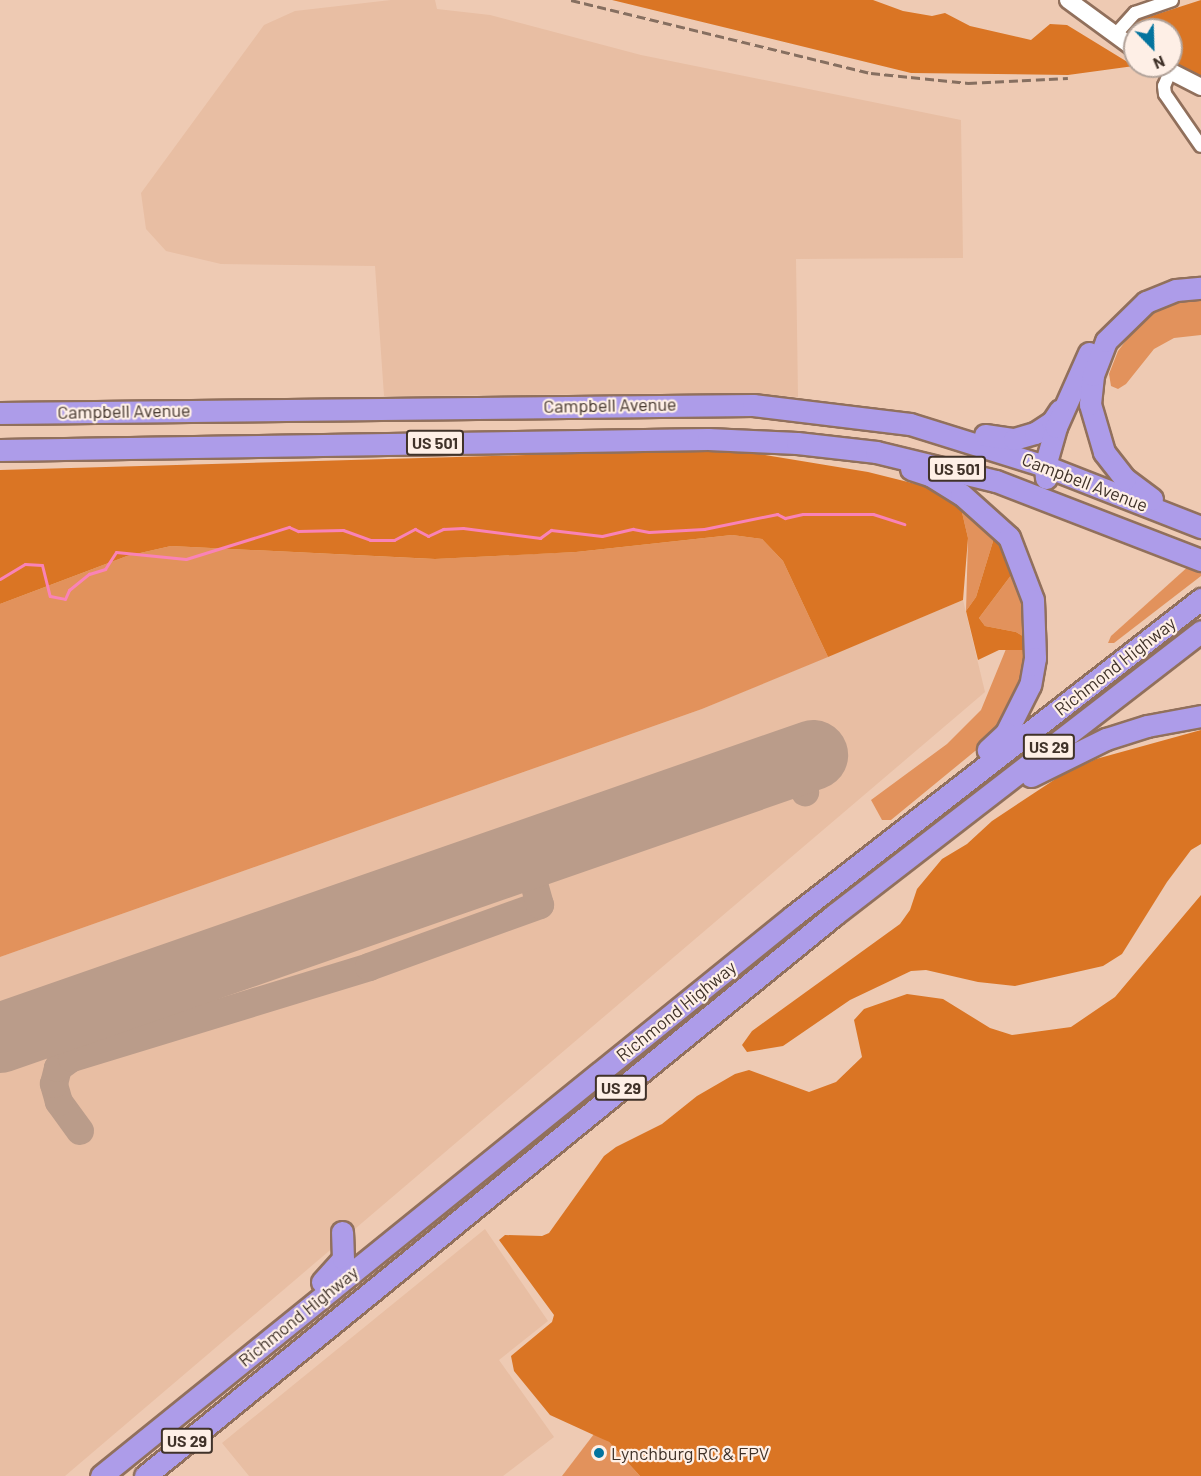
<!DOCTYPE html>
<html>
<head>
<meta charset="utf-8">
<style>
  body { margin:0 }
  #map { position:relative; width:1201px; height:1476px; overflow:hidden; background:#eecab3; font-family:Barlow,sans-serif }
  div>[style] { position:absolute }
  .built>* { inset:0; background:#e8bea3 }
  .green>* { inset:0; background:#e2925c }
  .forest>* { inset:0; background:#da7524 }
  .stream>* { height:3px; margin:-1.5px; padding:0 1.5px; transform-origin:1.5px; border-radius:1.5px; background:#f983b7 }
  .taxiway>* { height:28px; margin:-14px; padding:0 14px; transform-origin:14px; border-radius:14px; background:#ba9c8a }
  .runway>* { height:70px; margin:-35px; padding:0 35px; transform-origin:35px; border-radius:35px; background:#ba9c8a }
  .roads { filter:drop-shadow(2px 0 #91705c) drop-shadow(-2px 0 #91705c) drop-shadow(0 2px #91705c) drop-shadow(0 -2px #91705c) }
  .street>* { height:12px; margin:-6px; padding:0 6px; transform-origin:6px; border-radius:6px; background:#fff }
  .secondary>* { height:16px; margin:-8px; padding:0 8px; transform-origin:8px; border-radius:8px; background:#fff }
  .highway>* { height:21px; margin:-10.5px; padding:0 10.5px; transform-origin:10.5px; border-radius:10.5px; background:#ad9ce9 }
  .rail>* { height:3px; margin-top:-1.5px; transform-origin:0; background:repeating-linear-gradient(90deg,#866f60 0 9px,transparent 0 13.5px) }
  .dots>* { width:16px; height:16px; translate:-50% -50%; box-sizing:border-box; border:3px solid #feefe6; border-radius:50% }
  span { translate:-50% -50%; white-space:nowrap; text-align:center; line-height:1.15; -webkit-text-stroke:4.5px #feefe6; paint-order:stroke }
  .shield-label span { padding:2px 4px; background:#feefe6; border:2px solid; border-radius:4px; -webkit-text-stroke-width:0 }
  .shield-label { font-size:16px; color:#403229; font-weight:700 }
  .street-label { font-size:18px; color:#403229 }
  .poi-label { font-size:18px; color:#403229 }
  .left { translate:0 -50%; text-align:left }
  .north { position:absolute; left:1123px; top:18px; width:60px; height:60px; box-sizing:border-box; background:#feefe6; border:2px solid #b2a39a; border-radius:50%; rotate:157deg; font-size:16px; font-weight:700; line-height:24px; text-align:center; color:#403229 }
  .north::after { content:''; display:block; margin:auto; width:21px; height:27px; background:#04749e; clip-path:polygon(50% 0,100% 100%,50% 72%,0 100%) }
</style>
</head>
<body>
<div id="map">
  <div class="built">
    <div style="clip-path:polygon(391px 0,435px 0,437px 9px,490px 15px,641px 55px,961px 120px,963px 258px,796px 259px,798px 397px,731px 393px,384px 396px,375px 266px,221px 264px,166px 251px,146px 229px,141px 193px,264px 25px,295px 11px)"></div>
    <div style="clip-path:polygon(963px 600px,985px 692px,65px 1476px,0 1476px,0 957px,702px 709px)"></div>
    <div style="clip-path:polygon(485px 1229px,548px 1321px,499px 1360px,554px 1437px,503px 1476px,249px 1476px,222px 1443px)"></div>
  </div>
  <div class="green">
    <div style="clip-path:polygon(1201px 298px,1201px 335px,1174px 338px,1154px 349px,1126px 384px,1118px 389px,1111px 386px,1109px 374px,1118px 351px,1146px 314px,1170px 304px)"></div>
    <div style="clip-path:polygon(961px 508px,994px 538px,976px 597px,966px 611px,968px 538px)"></div>
    <div style="clip-path:polygon(732px 535px,762px 539px,783px 561px,828px 657px,702px 709px,0 957px,0 604px,127px 556px,171px 546px,434px 559px,576px 552px)"></div>
    <div style="clip-path:polygon(1201px 555px,1201px 576px,1114px 643px,1108px 643px,1111px 636px)"></div>
    <div style="clip-path:polygon(1015px 570px,1023px 598px,1026px 638px,1016px 632px,985px 626px,979px 618px)"></div>
    <div style="clip-path:polygon(1006px 649px,1025px 650px,1019px 688px,1005px 719px,980px 747px,891px 820px,882px 820px,871px 800px,947px 744px,981px 710px)"></div>
    <div style="clip-path:polygon(594px 1434px,609px 1442px,640px 1476px,562px 1476px)"></div>
  </div>
  <div class="forest">
    <div style="clip-path:polygon(612px 0,873px 0,903px 11px,932px 16px,945px 13px,970px 26px,1031px 40px,1050px 24px,1067px 25px,1134px 66px,1068px 75px,911px 73px)"></div>
    <div style="clip-path:polygon(1201px 0,1201px 78px,1171px 65px,1171px 30px,1133px 32px,1139px 20px)"></div>
    <div style="clip-path:polygon(671px 451px,753px 453px,868px 472px,924px 486px,961px 508px,968px 538px,963px 600px,828px 657px,783px 561px,762px 539px,732px 535px,576px 552px,435px 559px,171px 546px,127px 556px,0 604px,0 470px)"></div>
    <div style="clip-path:polygon(994px 538px,1015px 570px,979px 618px,985px 626px,1016px 632px,1026px 638px,1025px 650px,999px 650px,978px 660px,966px 611px,976px 597px)"></div>
    <div style="clip-path:polygon(1201px 730px,1201px 844px,1191px 850px,1167px 882px,1122px 954px,1103px 966px,1015px 986px,978px 982px,926px 970px,911px 971px,850px 1000px,783px 1046px,747px 1052px,742px 1045px,752px 1031px,900px 924px,910px 910px,917px 889px,942px 859px,967px 844px,992px 821px,1060px 776px,1096px 759px)"></div>
    <div style="clip-path:polygon(1201px 895px,1201px 1476px,640px 1476px,609px 1442px,550px 1415px,514px 1371px,511px 1356px,552px 1322px,554px 1315px,499px 1240px,505px 1235px,542px 1236px,549px 1233px,604px 1156px,616px 1147px,662px 1124px,697px 1096px,735px 1074px,749px 1070px,809px 1092px,836px 1082px,862px 1057px,854px 1020px,864px 1009px,907px 994px,943px 999px,990px 1028px,1012px 1035px,1071px 1027px,1115px 997px)"></div>
  </div>
  <div class="stream">
    <div style="left:0;top:579px;width:29px;rotate:-31deg"></div>
    <div style="left:25px;top:564px;width:17px;rotate:3deg"></div>
    <div style="left:42px;top:565px;width:32px;rotate:76deg"></div>
    <div style="left:50px;top:596px;width:15px;rotate:11deg"></div>
    <div style="left:65px;top:599px;width:10px;rotate:-66deg"></div>
    <div style="left:69px;top:590px;width:26px;rotate:-39deg"></div>
    <div style="left:89px;top:574px;width:17px;rotate:-17deg"></div>
    <div style="left:105px;top:569px;width:20px;rotate:-57deg"></div>
    <div style="left:116px;top:552px;width:70px;rotate:5.7deg"></div>
    <div style="left:186px;top:559px;width:108px;rotate:-17.3deg"></div>
    <div style="left:289px;top:527px;width:10px;rotate:24deg"></div>
    <div style="left:298px;top:531px;width:45px;rotate:-1.3deg"></div>
    <div style="left:343px;top:530px;width:29px;rotate:20deg"></div>
    <div style="left:370px;top:540px;width:24px"></div>
    <div style="left:394px;top:540px;width:24px;rotate:-28deg"></div>
    <div style="left:415px;top:529px;width:15px;rotate:28deg"></div>
    <div style="left:428px;top:536px;width:17px;rotate:-25deg"></div>
    <div style="left:443px;top:529px;width:20px;rotate:-3deg"></div>
    <div style="left:463px;top:528px;width:78px;rotate:7.4deg"></div>
    <div style="left:540px;top:538px;width:14px;rotate:-36deg"></div>
    <div style="left:551px;top:530px;width:51px;rotate:6.7deg"></div>
    <div style="left:602px;top:536px;width:32px;rotate:-13deg"></div>
    <div style="left:633px;top:529px;width:16px;rotate:11deg"></div>
    <div style="left:649px;top:532px;width:55px;rotate:-3.1deg"></div>
    <div style="left:704px;top:529px;width:75px;rotate:-11.6deg"></div>
    <div style="left:777px;top:514px;width:9px;rotate:27deg"></div>
    <div style="left:785px;top:518px;width:18px;rotate:-13deg"></div>
    <div style="left:803px;top:514px;width:70px"></div>
    <div style="left:873px;top:514px;width:33px;rotate:18deg"></div>
  </div>
  <div class="taxiway">
    <div style="left:795px;top:761px;width:33px;rotate:72deg"></div>
    <div style="left:49px;top:1021px;width:24px;rotate:5deg"></div>
    <div style="left:73px;top:1023px;width:13px;rotate:81deg"></div>
    <div style="left:75px;top:1036px;width:36px;rotate:118deg"></div>
    <div style="left:80px;top:1131px;width:36px;rotate:-126deg"></div>
    <div style="left:59px;top:1102px;width:19px;rotate:-106deg"></div>
    <div style="left:54px;top:1084px;width:16px;rotate:-76deg"></div>
    <div style="left:58px;top:1068px;width:17px;rotate:-36deg"></div>
    <div style="left:72px;top:1058px;width:311px;rotate:-17deg"></div>
    <div style="left:369px;top:967px;width:182px;rotate:-19.9deg"></div>
    <div style="left:540px;top:905px;width:52px;rotate:-105.6deg"></div>
  </div>
  <div class="runway">
    <div style="left:0;top:1038px;width:861px;rotate:-19.19deg"></div>
  </div>
  <div class="roads">
    <div class="street">
      <div style="left:1115px;top:35px;width:30px;rotate:-48deg"></div>
      <div style="left:1135px;top:13px;width:39px;rotate:-19deg"></div>
      <div style="left:1170px;top:72px;width:15px;rotate:113deg"></div>
      <div style="left:1164px;top:86px;width:8px;rotate:83deg"></div>
      <div style="left:1165px;top:94px;width:63px;rotate:55.3deg"></div>
    </div>
    <div class="secondary">
      <div style="left:1068px;top:0;width:83px;rotate:36.2deg"></div>
      <div style="left:1160px;top:66px;width:46px;rotate:27.1deg"></div>
    </div>
    <div class="highway">
      <div style="left:0;top:413px;width:753px;rotate:-0.61deg"></div>
      <div style="left:753px;top:405px;width:158px;rotate:6.9deg"></div>
      <div style="left:910px;top:424px;width:141px;rotate:17.3deg"></div>
      <div style="left:1045px;top:466px;width:168px;rotate:21.4deg"></div>
      <div style="left:985px;top:435px;width:29px;rotate:8deg"></div>
      <div style="left:1014px;top:439px;width:22px;rotate:-16deg"></div>
      <div style="left:1035px;top:433px;width:20px;rotate:-33deg"></div>
      <div style="left:1052px;top:422px;width:14px;rotate:-56deg"></div>
      <div style="left:0;top:450px;width:708px;rotate:-0.89deg"></div>
      <div style="left:708px;top:439px;width:89px;rotate:2.6deg"></div>
      <div style="left:797px;top:443px;width:80px;rotate:6.5deg"></div>
      <div style="left:876px;top:452px;width:123px;rotate:13.6deg"></div>
      <div style="left:996px;top:481px;width:220px;rotate:21.1deg"></div>
      <div style="left:911px;top:469px;width:20px;rotate:18deg"></div>
      <div style="left:930px;top:475px;width:36px;rotate:32deg"></div>
      <div style="left:961px;top:494px;width:64px;rotate:41.9deg"></div>
      <div style="left:1009px;top:537px;width:67px;rotate:69.1deg"></div>
      <div style="left:1033px;top:600px;width:58px;rotate:88deg"></div>
      <div style="left:1035px;top:658px;width:27px;rotate:100deg"></div>
      <div style="left:1030px;top:685px;width:54px;rotate:116.6deg"></div>
      <div style="left:1006px;top:733px;width:25px;rotate:137deg"></div>
      <div style="left:1046px;top:478px;width:12px;rotate:-95deg"></div>
      <div style="left:1045px;top:466px;width:41px;rotate:-74.2deg"></div>
      <div style="left:1056px;top:427px;width:81px;rotate:-66deg"></div>
      <div style="left:1152px;top:499px;width:34px;rotate:-143deg"></div>
      <div style="left:1125px;top:479px;width:34px;rotate:-128deg"></div>
      <div style="left:1104px;top:452px;width:50px;rotate:-106.3deg"></div>
      <div style="left:1090px;top:404px;width:29px;rotate:-84deg"></div>
      <div style="left:1093px;top:375px;width:36px;rotate:-69deg"></div>
      <div style="left:1106px;top:341px;width:56px;rotate:-44.3deg"></div>
      <div style="left:1146px;top:302px;width:32px;rotate:-22deg"></div>
      <div style="left:1176px;top:290px;width:25px;rotate:-5deg"></div>
      <div style="left:1031px;top:776px;width:84px;rotate:-26.3deg"></div>
      <div style="left:1106px;top:739px;width:43px;rotate:-17.6deg"></div>
      <div style="left:1147px;top:726px;width:55px;rotate:-10.5deg"></div>
      <div style="left:322px;top:1282px;width:31px;rotate:-48deg"></div>
      <div style="left:343px;top:1259px;width:27px;rotate:-92deg"></div>
      <div style="left:101px;top:1476px;width:890px;rotate:-38.98deg"></div>
      <div style="left:793px;top:916px;width:517px;rotate:-37.85deg"></div>
      <div style="left:145px;top:1476px;width:889px;rotate:-39.15deg"></div>
      <div style="left:834px;top:915px;width:464px;rotate:-37.7deg"></div>
    </div>
  </div>
  <div class="rail">
    <div style="left:571px;top:0;width:309px;rotate:13.7deg"></div>
    <div style="left:871px;top:73px;width:98px;rotate:5.9deg"></div>
    <div style="left:968px;top:83px;width:100px;rotate:-2.9deg"></div>
  </div>
  <div class="dots">
    <div style="left:599px;top:1453px;background:#04749e"></div>
  </div>
  <div class="shield-label">
    <span style="left:435px;top:443px">US 501</span>
    <span style="left:957px;top:469px">US 501</span>
    <span style="left:1049px;top:747px">US 29</span>
    <span style="left:621px;top:1088px">US 29</span>
    <span style="left:187px;top:1441px">US 29</span>
  </div>
  <div class="street-label">
    <span style="left:610px;top:405px;rotate:-1deg">Campbell Avenue</span>
    <span style="left:124px;top:411px;rotate:-1deg">Campbell Avenue</span>
    <span style="left:1085px;top:482px;rotate:21deg">Campbell Avenue</span>
    <span style="left:1115px;top:666px;rotate:-38deg">Richmond Highway</span>
    <span style="left:676px;top:1011px;rotate:-39deg">Richmond Highway</span>
    <span style="left:298px;top:1316px;rotate:-39deg">Richmond Highway</span>
  </div>
  <div class="poi-label">
    <span class="left" style="left:611px;top:1453px">Lynchburg RC &amp; FPV</span>
  </div>
  <div class="north">N</div>
</div>
</body>
</html>
